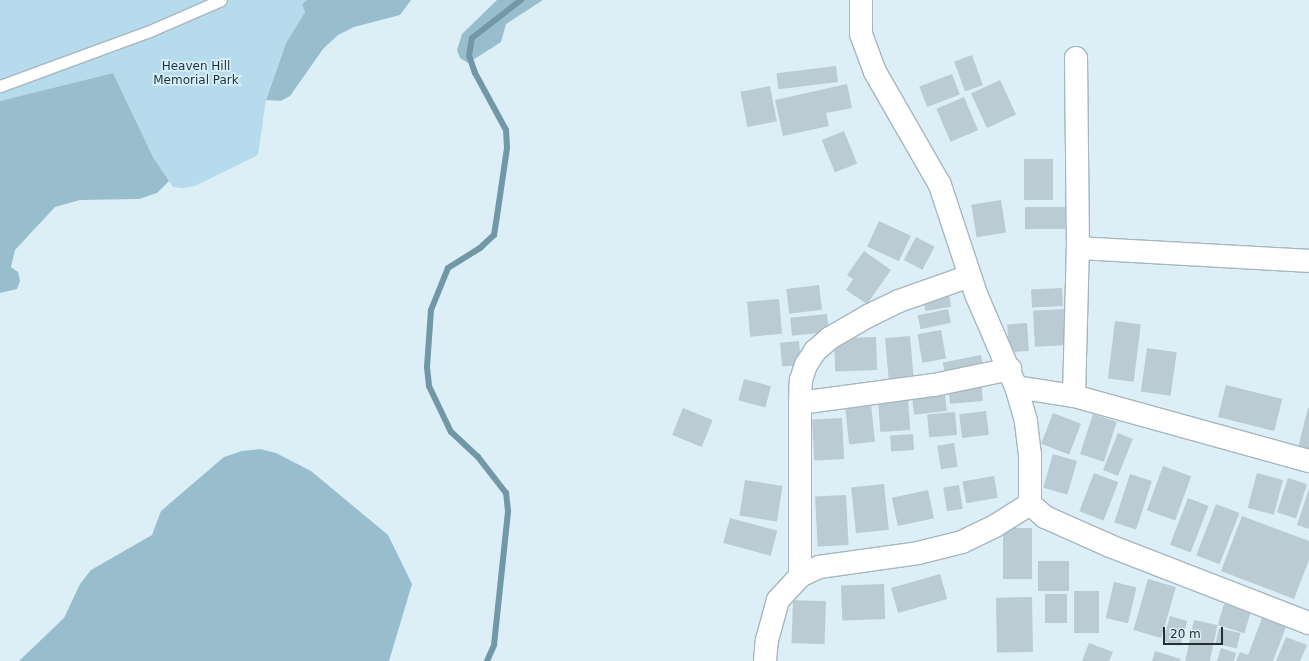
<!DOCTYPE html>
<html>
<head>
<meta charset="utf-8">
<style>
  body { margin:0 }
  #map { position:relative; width:1309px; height:661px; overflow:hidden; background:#dceef6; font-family:"DejaVu Sans",sans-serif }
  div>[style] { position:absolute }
  .green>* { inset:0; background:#b6dbec }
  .forest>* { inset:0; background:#98bece }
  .stream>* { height:6px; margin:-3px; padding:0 3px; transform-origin:3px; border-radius:3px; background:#7297a7 }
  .building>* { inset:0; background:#bacbd3; transform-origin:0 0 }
  .roads { filter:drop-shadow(1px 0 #a6b7bf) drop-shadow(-1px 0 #a6b7bf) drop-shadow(0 1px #a6b7bf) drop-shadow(0 -1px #a6b7bf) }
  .service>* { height:11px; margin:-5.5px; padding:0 5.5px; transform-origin:5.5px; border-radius:5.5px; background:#fff }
  .minor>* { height:22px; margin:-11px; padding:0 11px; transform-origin:11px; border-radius:11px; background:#fff }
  span { translate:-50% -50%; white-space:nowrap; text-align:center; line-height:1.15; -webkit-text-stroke:3.5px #dceef6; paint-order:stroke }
  .park-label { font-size:12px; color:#123542 }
  .scale { position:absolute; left:1163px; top:627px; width:60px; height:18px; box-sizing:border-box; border:2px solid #272e31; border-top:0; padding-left:5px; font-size:12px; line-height:14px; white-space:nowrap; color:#272e31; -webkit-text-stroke:3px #dceef6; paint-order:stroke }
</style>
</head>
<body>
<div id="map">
  <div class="green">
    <div style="clip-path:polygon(0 0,307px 0,302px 4px,305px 12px,286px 43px,266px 99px,258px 155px,195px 186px,183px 188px,173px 187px,153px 157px,113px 73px,0 101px)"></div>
  </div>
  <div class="forest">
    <div style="clip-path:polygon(307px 0,411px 0,400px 15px,354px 27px,338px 35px,323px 49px,290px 96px,281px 101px,266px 100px,286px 43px,305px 12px,302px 4px)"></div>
    <div style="clip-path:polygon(497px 0,543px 0,506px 24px,501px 42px,468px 63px,460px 58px,457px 50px,462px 34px)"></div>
    <div style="clip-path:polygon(113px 73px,153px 157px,169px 181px,157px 193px,139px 199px,80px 200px,55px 207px,15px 250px,11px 267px,18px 272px,20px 281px,17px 289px,0 293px,0 101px)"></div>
    <div style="clip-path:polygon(260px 449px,276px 453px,311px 471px,388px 535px,412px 584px,389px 661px,19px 661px,64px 618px,80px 584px,91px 570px,152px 535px,161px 511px,224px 457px,242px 451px)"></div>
  </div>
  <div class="stream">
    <div style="left:487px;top:661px;width:17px;rotate:-66deg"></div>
    <div style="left:494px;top:645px;width:135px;rotate:-84deg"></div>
    <div style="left:508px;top:511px;width:18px;rotate:-96deg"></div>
    <div style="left:506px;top:493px;width:46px;rotate:-127.9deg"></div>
    <div style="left:478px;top:457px;width:37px;rotate:-137deg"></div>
    <div style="left:451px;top:432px;width:51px;rotate:-115.6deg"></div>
    <div style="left:429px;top:386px;width:19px;rotate:-96deg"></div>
    <div style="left:427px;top:367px;width:57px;rotate:-86deg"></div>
    <div style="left:431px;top:310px;width:45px;rotate:-68deg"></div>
    <div style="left:448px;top:268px;width:38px;rotate:-32deg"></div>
    <div style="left:480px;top:248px;width:19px;rotate:-43deg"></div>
    <div style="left:494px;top:235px;width:19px;rotate:-81deg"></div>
    <div style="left:497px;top:216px;width:69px;rotate:-81.6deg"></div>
    <div style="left:507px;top:148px;width:18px;rotate:-93deg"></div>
    <div style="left:506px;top:130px;width:65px;rotate:-118.5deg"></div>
    <div style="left:475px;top:73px;width:18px;rotate:-109deg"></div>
    <div style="left:469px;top:56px;width:18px;rotate:-81deg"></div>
    <div style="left:472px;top:38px;width:62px;rotate:-37.8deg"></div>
  </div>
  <div class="building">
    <div style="left:972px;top:55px;width:32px;height:19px;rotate:70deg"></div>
    <div style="left:836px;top:66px;width:16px;height:60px;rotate:83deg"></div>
    <div style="left:952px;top:74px;width:22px;height:35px;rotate:69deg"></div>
    <div style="left:1000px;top:80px;width:38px;height:32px;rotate:65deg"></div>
    <div style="clip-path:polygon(847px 84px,852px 108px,826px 113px,829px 126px,783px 136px,775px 100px)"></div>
    <div style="left:770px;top:86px;width:36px;height:30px;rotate:79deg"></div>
    <div style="left:964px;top:97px;width:36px;height:30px;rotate:67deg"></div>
    <div style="left:844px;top:131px;width:35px;height:24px;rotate:68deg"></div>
    <div style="left:1024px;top:159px;width:29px;height:41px"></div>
    <div style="left:1001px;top:200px;width:33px;height:30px;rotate:81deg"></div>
    <div style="left:1065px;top:207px;width:22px;height:40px;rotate:90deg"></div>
    <div style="left:879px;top:221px;width:35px;height:28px;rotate:25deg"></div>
    <div style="left:916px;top:237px;width:21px;height:26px;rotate:28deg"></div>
    <div style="clip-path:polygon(864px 251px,891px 270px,867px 304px,846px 290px,853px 279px,847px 275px)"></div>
    <div style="left:819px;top:285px;width:25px;height:33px;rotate:83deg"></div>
    <div style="left:1062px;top:288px;width:18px;height:31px;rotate:87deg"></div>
    <div style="left:949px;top:294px;width:13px;height:26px;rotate:81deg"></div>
    <div style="left:779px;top:299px;width:35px;height:32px;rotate:85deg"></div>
    <div style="left:948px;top:309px;width:14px;height:31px;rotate:78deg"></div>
    <div style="left:1065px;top:309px;width:36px;height:32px;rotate:87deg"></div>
    <div style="left:827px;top:314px;width:18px;height:37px;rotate:84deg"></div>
    <div style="left:1115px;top:321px;width:26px;height:58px;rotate:7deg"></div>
    <div style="left:1027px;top:323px;width:28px;height:20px;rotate:86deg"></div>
    <div style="left:941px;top:330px;width:29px;height:24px;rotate:80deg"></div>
    <div style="left:910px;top:336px;width:42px;height:25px;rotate:85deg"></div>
    <div style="left:876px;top:337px;width:33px;height:42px;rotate:88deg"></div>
    <div style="left:799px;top:341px;width:24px;height:19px;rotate:85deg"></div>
    <div style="left:1147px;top:348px;width:30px;height:44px;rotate:8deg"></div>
    <div style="left:981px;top:355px;width:16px;height:39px;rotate:79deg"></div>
    <div style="left:744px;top:379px;width:28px;height:22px;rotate:15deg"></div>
    <div style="left:981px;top:380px;width:21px;height:33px;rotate:85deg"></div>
    <div style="left:1226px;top:385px;width:58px;height:33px;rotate:14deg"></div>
    <div style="left:944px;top:387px;width:24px;height:33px;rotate:83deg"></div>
    <div style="left:908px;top:398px;width:32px;height:30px;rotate:86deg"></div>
    <div style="left:871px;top:404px;width:38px;height:26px;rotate:84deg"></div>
    <div style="left:683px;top:408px;width:32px;height:29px;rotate:22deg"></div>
    <div style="clip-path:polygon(1308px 408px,1309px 408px,1309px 451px,1298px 448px)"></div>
    <div style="left:986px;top:411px;width:24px;height:27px;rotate:83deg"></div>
    <div style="left:955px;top:412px;width:23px;height:28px;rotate:85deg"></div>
    <div style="left:1053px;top:413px;width:30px;height:33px;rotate:21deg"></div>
    <div style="left:1093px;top:414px;width:25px;height:42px;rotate:18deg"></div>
    <div style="left:842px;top:418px;width:41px;height:30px;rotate:87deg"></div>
    <div style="left:1118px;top:433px;width:16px;height:40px;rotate:22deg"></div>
    <div style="left:913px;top:434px;width:16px;height:23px;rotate:86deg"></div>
    <div style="left:954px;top:443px;width:24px;height:17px;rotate:81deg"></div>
    <div style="left:1053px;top:454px;width:25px;height:35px;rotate:16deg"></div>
    <div style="left:1163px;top:466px;width:30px;height:47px;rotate:20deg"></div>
    <div style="left:1094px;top:473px;width:26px;height:41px;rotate:21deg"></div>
    <div style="left:1257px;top:473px;width:27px;height:36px;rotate:15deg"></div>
    <div style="left:1130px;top:474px;width:23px;height:51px;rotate:18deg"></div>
    <div style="left:994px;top:476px;width:22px;height:32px;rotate:80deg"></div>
    <div style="left:1288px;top:478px;width:20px;height:36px;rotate:18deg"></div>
    <div style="left:745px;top:480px;width:38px;height:36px;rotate:9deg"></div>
    <div style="left:884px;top:484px;width:46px;height:33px;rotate:84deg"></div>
    <div style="left:959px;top:485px;width:24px;height:16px;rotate:81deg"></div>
    <div style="clip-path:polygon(1309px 489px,1309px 529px,1297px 525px)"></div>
    <div style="left:928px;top:490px;width:29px;height:37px;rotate:78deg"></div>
    <div style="left:846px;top:495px;width:50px;height:31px;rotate:87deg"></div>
    <div style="left:1188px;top:498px;width:22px;height:50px;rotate:21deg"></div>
    <div style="left:1216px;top:504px;width:25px;height:55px;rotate:21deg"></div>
    <div style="clip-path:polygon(1242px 516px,1309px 541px,1309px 560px,1294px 599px,1221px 571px)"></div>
    <div style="left:730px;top:518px;width:49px;height:26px;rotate:15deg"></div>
    <div style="left:1003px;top:528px;width:29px;height:51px"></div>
    <div style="left:1038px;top:561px;width:31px;height:30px"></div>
    <div style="left:940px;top:574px;width:26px;height:51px;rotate:74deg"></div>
    <div style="left:1148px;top:579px;width:29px;height:53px;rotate:16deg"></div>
    <div style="left:1114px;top:582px;width:23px;height:37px;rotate:13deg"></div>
    <div style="left:884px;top:584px;width:35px;height:43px;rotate:88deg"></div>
    <div style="left:1074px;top:591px;width:25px;height:42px"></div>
    <div style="left:1045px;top:594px;width:22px;height:29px"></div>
    <div style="left:1032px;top:597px;width:55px;height:36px;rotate:89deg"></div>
    <div style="left:793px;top:600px;width:33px;height:43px;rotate:2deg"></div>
    <div style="left:1224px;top:604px;width:28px;height:22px;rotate:17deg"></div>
    <div style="left:1170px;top:616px;width:18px;height:26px;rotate:16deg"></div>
    <div style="clip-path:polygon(1262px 618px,1286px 627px,1273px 661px,1236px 661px,1240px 652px,1248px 655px)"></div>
    <div style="left:1194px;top:620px;width:24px;height:42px;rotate:12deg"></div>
    <div style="left:1219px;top:628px;width:22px;height:16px;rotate:13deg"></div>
    <div style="clip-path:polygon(1286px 637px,1307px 645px,1300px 661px,1276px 661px)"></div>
    <div style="clip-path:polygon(1089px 643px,1113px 652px,1109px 661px,1082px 661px)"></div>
    <div style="clip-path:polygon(1221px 648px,1236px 653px,1234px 661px,1217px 661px)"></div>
    <div style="clip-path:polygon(1155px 651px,1181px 659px,1180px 661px,1152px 661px)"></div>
  </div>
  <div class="roads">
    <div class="service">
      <div style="left:0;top:86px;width:162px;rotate:-20.2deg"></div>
      <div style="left:152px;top:30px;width:75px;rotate:-23.5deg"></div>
    </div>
    <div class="minor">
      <div style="left:1078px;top:248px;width:231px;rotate:3.2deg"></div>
      <div style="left:1016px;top:387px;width:59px;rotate:8.8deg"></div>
      <div style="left:1074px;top:396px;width:244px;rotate:15.5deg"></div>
      <div style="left:1074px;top:396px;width:148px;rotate:-88.5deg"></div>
      <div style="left:1078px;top:248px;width:190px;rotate:-90.6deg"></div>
      <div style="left:800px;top:403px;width:135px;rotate:-7.7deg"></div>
      <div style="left:934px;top:385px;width:78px;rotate:-11.9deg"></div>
      <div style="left:1030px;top:504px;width:20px;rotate:41deg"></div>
      <div style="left:1045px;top:517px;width:71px;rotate:24deg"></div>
      <div style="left:1110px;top:546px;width:213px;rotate:21.2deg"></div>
      <div style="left:800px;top:576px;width:173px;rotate:-90deg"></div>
      <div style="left:800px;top:403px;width:23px;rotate:-88deg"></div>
      <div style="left:801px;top:380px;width:16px;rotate:-72deg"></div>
      <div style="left:806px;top:365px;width:17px;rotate:-57deg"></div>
      <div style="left:815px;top:351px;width:20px;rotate:-41deg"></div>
      <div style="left:830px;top:338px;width:44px;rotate:-30.1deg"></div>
      <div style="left:868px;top:316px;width:34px;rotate:-26deg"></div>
      <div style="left:899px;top:301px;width:75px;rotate:-19.4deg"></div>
      <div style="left:765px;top:661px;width:21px;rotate:-85deg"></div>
      <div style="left:767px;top:640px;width:41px;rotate:-74.6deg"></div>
      <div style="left:778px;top:600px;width:33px;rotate:-47deg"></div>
      <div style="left:800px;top:576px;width:21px;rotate:-25deg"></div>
      <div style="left:819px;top:567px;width:100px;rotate:-8deg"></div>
      <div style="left:918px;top:553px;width:45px;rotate:-14deg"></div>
      <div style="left:962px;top:542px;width:37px;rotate:-26deg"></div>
      <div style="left:995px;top:526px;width:41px;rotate:-32.2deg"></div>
      <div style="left:1030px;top:504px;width:49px;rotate:-90deg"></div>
      <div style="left:1030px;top:455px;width:34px;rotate:-97deg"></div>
      <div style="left:1026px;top:421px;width:35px;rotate:-106deg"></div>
      <div style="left:1016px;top:387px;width:101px;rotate:-113.3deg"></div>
      <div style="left:976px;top:294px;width:115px;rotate:-108.3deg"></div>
      <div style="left:940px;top:185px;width:130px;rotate:-119.9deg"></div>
      <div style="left:875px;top:72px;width:40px;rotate:-110.2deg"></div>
      <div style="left:861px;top:34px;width:34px;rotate:-90deg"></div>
    </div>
  </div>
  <div class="park-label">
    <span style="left:196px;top:74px">Heaven Hill<br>Memorial Park</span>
  </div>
  <div class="scale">20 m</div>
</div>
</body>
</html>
